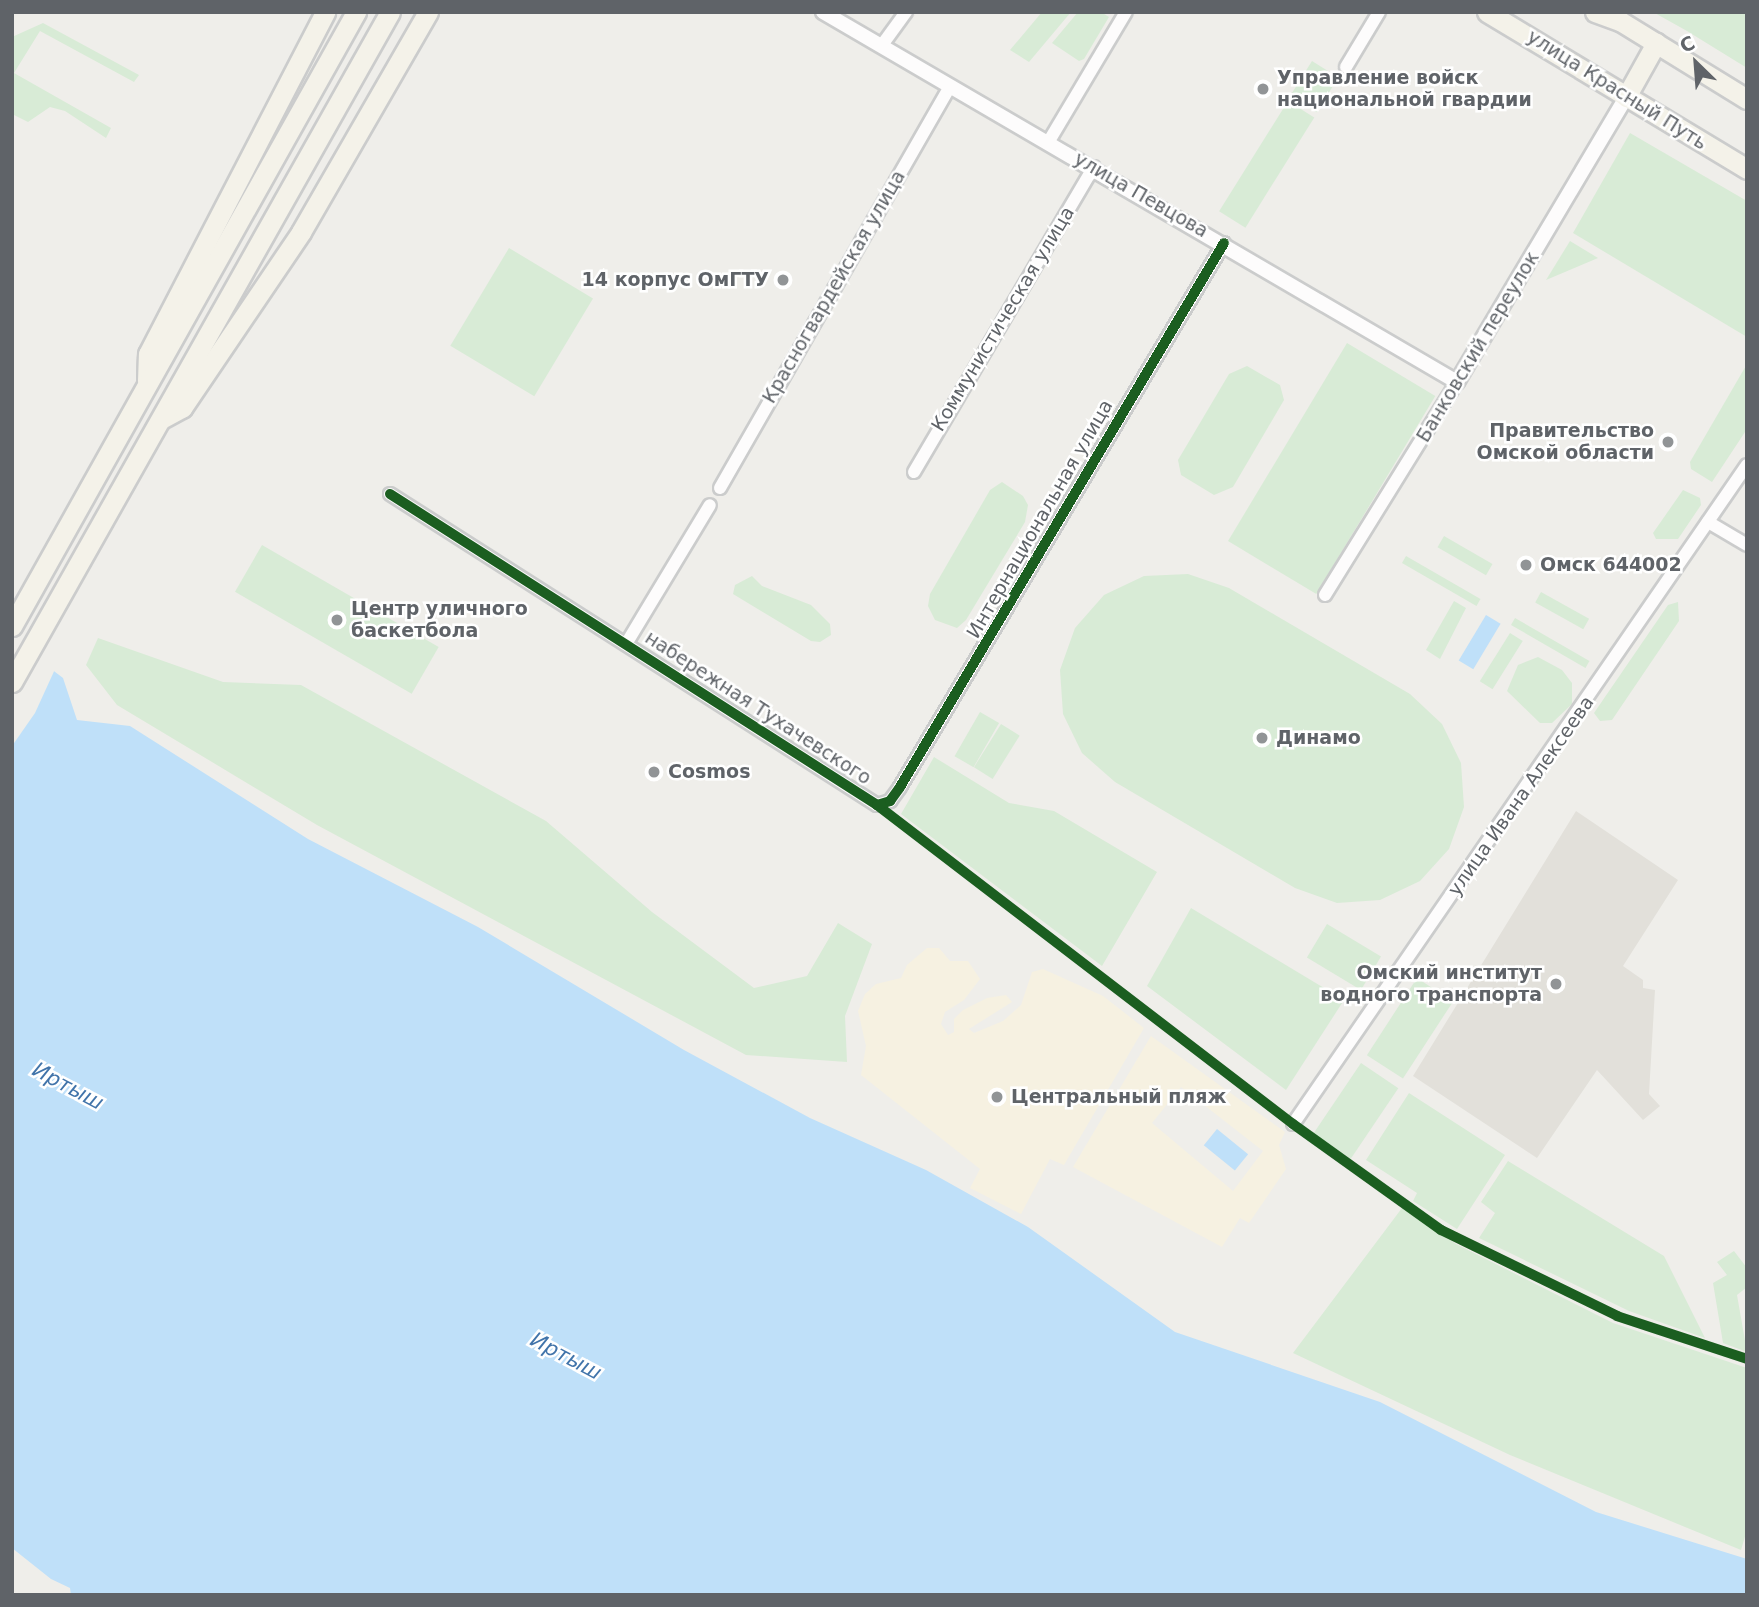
<!DOCTYPE html>
<html>
<head>
<meta charset="utf-8">
<style>
  body { margin:0 }
  #map { position:relative; width:1759px; height:1607px; overflow:hidden; background:#efeeea; font-family:"DejaVu Sans",sans-serif }
  div>[style] { position:absolute }
  .education>* { inset:0; background:#e2e0da }
  .green>* { inset:0; background:#d8ebd6; transform-origin:0 0 }
  .sand>* { inset:0; background:#f6f1e1 }
  .water>* { inset:0; background:#bfe0f9; transform-origin:0 0 }
  .pier>* { inset:0; background:#efeeea }
  .roads { filter:drop-shadow(2px 0 #cbcccc) drop-shadow(-2px 0 #cbcccc) drop-shadow(0 2px #cbcccc) drop-shadow(0 -2px #cbcccc) }
  .minor>* { height:12px; margin:-6px; padding:0 6px; transform-origin:6px; border-radius:6px; background:#fdfcfc }
  .tertiary>* { height:14px; margin:-7px; padding:0 7px; transform-origin:7px; border-radius:7px; background:#fdfcfc }
  .primary>* { height:19px; margin:-9.5px; padding:0 9.5px; transform-origin:9.5px; border-radius:9.5px; background:#f4f2e9 }
  .cycleway>* { height:10px; margin:-5px; padding:0 5px; transform-origin:5px; border-radius:5px; background:#1b5e20 }
  .dots>* { width:19px; height:19px; translate:-50% -50%; box-sizing:border-box; border:4px solid #fff; border-radius:50% }
  span { translate:-50% -50%; white-space:nowrap; text-align:center; line-height:1.15; -webkit-text-stroke:5px #fff; paint-order:stroke }
  .poi-label { font-size:19px; color:#5f6368; font-weight:700 }
  .left { translate:0 -50%; text-align:left }
  .right { translate:-100% -50%; text-align:right }
  .street-label { font-size:19px; color:#5f6368 }
  .water-label { font-size:21px; color:#4174aa; font-style:italic }
  .frame { position:absolute; inset:0; border:14px solid #5f6368; pointer-events:none }
  .north { position:absolute; left:1661px; top:28px; width:70px; height:70px; -webkit-text-stroke:5px #fff; paint-order:stroke; rotate:335deg; font-size:19px; font-weight:700; line-height:28px; text-align:center; color:#5f6368 }
  .north::after { content:''; display:block; margin:auto; width:24px; height:32px; background:#5f6368; clip-path:polygon(50% 0,100% 100%,50% 72%,0 100%) }
</style>
</head>
<body>
<div id="map">
  <div class="education">
    <div style="clip-path:polygon(1576px 811px,1678px 880px,1623px 966px,1643px 980px,1643px 988px,1655px 990px,1649px 1094px,1660px 1106px,1643px 1120px,1597px 1070px,1537px 1158px,1413px 1076px)"></div>
  </div>
  <div class="green">
    <div style="clip-path:polygon(1042px 12px,1071px 12px,1029px 62px,1010px 50px)"></div>
    <div style="clip-path:polygon(1078px 12px,1101px 12px,1109px 17px,1084px 59px,1079px 61px,1052px 43px)"></div>
    <div style="clip-path:polygon(1653px 12px,1747px 12px,1747px 68px,1687px 31px)"></div>
    <div style="clip-path:polygon(43px 23px,139px 75px,134px 82px,40px 31px,14px 73px,111px 128px,106px 138px,65px 111px,50px 107px,28px 122px,12px 114px,12px 37px)"></div>
    <div style="left:1312px;top:61px;width:31px;height:41px;rotate:32deg"></div>
    <div style="left:1288px;top:101px;width:31px;height:130px;rotate:32deg"></div>
    <div style="clip-path:polygon(1630px 133px,1747px 201px,1747px 337px,1573px 233px)"></div>
    <div style="clip-path:polygon(1570px 241px,1598px 258px,1546px 280px)"></div>
    <div style="left:509px;top:248px;width:98px;height:114px;rotate:31deg"></div>
    <div style="left:1347px;top:343px;width:103px;height:231px;rotate:31deg"></div>
    <div style="clip-path:polygon(1747px 364px,1747px 429px,1712px 482px,1691px 469px,1690px 462px)"></div>
    <div style="clip-path:polygon(1247px 366px,1280px 385px,1284px 400px,1233px 487px,1214px 495px,1181px 475px,1178px 460px,1229px 374px)"></div>
    <div style="clip-path:polygon(1002px 482px,1023px 496px,1028px 505px,1025px 522px,966px 620px,957px 628px,935px 620px,928px 606px,930px 594px,990px 490px)"></div>
    <div style="clip-path:polygon(1683px 490px,1700px 498px,1701px 505px,1678px 539px,1656px 539px,1653px 533px)"></div>
    <div style="left:1444px;top:536px;width:56px;height:13px;rotate:30deg"></div>
    <div style="left:262px;top:545px;width:204px;height:54px;rotate:30deg"></div>
    <div style="left:1406px;top:556px;width:86px;height:8px;rotate:30deg"></div>
    <div style="clip-path:polygon(1188px 574px,1229px 588px,1410px 694px,1442px 724px,1461px 763px,1464px 807px,1449px 849px,1420px 881px,1380px 900px,1337px 903px,1295px 888px,1115px 782px,1082px 753px,1063px 714px,1060px 670px,1075px 628px,1104px 595px,1144px 576px)"></div>
    <div style="clip-path:polygon(752px 576px,762px 586px,811px 605px,830px 624px,831px 635px,820px 642px,811px 641px,733px 594px,735px 585px)"></div>
    <div style="left:1541px;top:592px;width:55px;height:12px;rotate:29deg"></div>
    <div style="clip-path:polygon(1454px 601px,1466px 608px,1440px 659px,1426px 650px)"></div>
    <div style="clip-path:polygon(1678px 602px,1679px 621px,1612px 720px,1600px 721px,1594px 713px,1668px 605px)"></div>
    <div style="left:1515px;top:618px;width:86px;height:8px;rotate:30deg"></div>
    <div style="left:1510px;top:633px;width:15px;height:57px;rotate:32deg"></div>
    <div style="clip-path:polygon(98px 638px,223px 682px,301px 685px,546px 821px,652px 912px,754px 988px,807px 976px,838px 923px,872px 944px,845px 1016px,847px 1062px,746px 1055px,317px 825px,117px 705px,86px 665px)"></div>
    <div style="clip-path:polygon(1538px 657px,1562px 670px,1572px 683px,1572px 704px,1552px 723px,1540px 723px,1507px 691px,1518px 665px)"></div>
    <div style="left:980px;top:712px;width:22px;height:51px;rotate:30deg"></div>
    <div style="left:1001px;top:724px;width:22px;height:51px;rotate:32deg"></div>
    <div style="clip-path:polygon(934px 757px,1009px 803px,1054px 811px,1157px 872px,1102px 966px,901px 814px)"></div>
    <div style="clip-path:polygon(1191px 908px,1344px 1000px,1286px 1090px,1147px 986px)"></div>
    <div style="left:1327px;top:924px;width:63px;height:39px;rotate:31deg"></div>
    <div style="left:1417px;top:978px;width:43px;height:92px;rotate:33deg"></div>
    <div style="left:1361px;top:1063px;width:45px;height:85px;rotate:34deg"></div>
    <div style="clip-path:polygon(1409px 1093px,1505px 1155px,1457px 1229px,1413px 1201px,1417px 1193px,1366px 1160px)"></div>
    <div style="clip-path:polygon(1508px 1161px,1664px 1256px,1705px 1338px,1629px 1311px,1479px 1238px,1495px 1213px,1481px 1202px)"></div>
    <div style="clip-path:polygon(1402px 1208px,1456px 1244px,1613px 1323px,1747px 1368px,1747px 1530px,1741px 1550px,1510px 1455px,1293px 1353px)"></div>
    <div style="clip-path:polygon(1734px 1251px,1747px 1268px,1747px 1287px,1737px 1295px,1747px 1352px,1723px 1343px,1713px 1283px,1727px 1275px,1717px 1262px)"></div>
  </div>
  <div class="sand">
    <div style="clip-path:polygon(927px 948px,939px 948px,950px 961px,968px 961px,980px 979px,964px 1000px,945px 1012px,941px 1024px,948px 1035px,954px 1032px,954px 1019px,963px 1010px,987px 998px,1006px 995px,1012px 1002px,969px 1029px,974px 1033px,1003px 1021px,1021px 1005px,1032px 972px,1043px 969px,1103px 996px,1144px 1028px,1064px 1165px,1050px 1159px,1021px 1214px,970px 1188px,980px 1169px,861px 1075px,866px 1046px,858px 1011px,865px 994px,876px 984px,901px 978px,907px 965px)"></div>
    <div style="clip-path:polygon(evenodd,1151px 1036px,1285px 1132px,1279px 1145px,1286px 1169px,1249px 1223px,1240px 1218px,1222px 1247px,1073px 1167px,1151px 1036px,1181px 1087px,1263px 1151px,1233px 1191px,1152px 1123px,1181px 1087px)"></div>
  </div>
  <div class="water">
    <div style="left:1486px;top:615px;width:17px;height:53px;rotate:31deg"></div>
    <div style="clip-path:polygon(12px 639px,63px 678px,77px 720px,130px 726px,308px 839px,478px 927px,684px 1050px,810px 1118px,926px 1170px,1028px 1227px,1175px 1332px,1380px 1402px,1596px 1512px,1747px 1559px,1747px 1595px,71px 1595px,70px 1588px,51px 1579px,12px 1548px)"></div>
    <div style="left:1217px;top:1129px;width:40px;height:21px;rotate:39deg"></div>
  </div>
  <div class="pier">
    <div style="clip-path:polygon(12px 635px,56px 667px,35px 713px,12px 746px)"></div>
  </div>
  <div class="roads">
    <div class="minor">
      <div style="left:882px;top:45px;width:41px;rotate:-54deg"></div>
      <div style="left:1346px;top:67px;width:64px;rotate:-59deg"></div>
      <div style="left:1049px;top:141px;width:150px;rotate:-59.2deg"></div>
      <div style="left:914px;top:472px;width:354px;rotate:-59.5deg"></div>
      <div style="left:720px;top:488px;width:463px;rotate:-60.2deg"></div>
      <div style="left:390px;top:494px;width:578px;rotate:32.56deg"></div>
      <div style="left:877px;top:805px;width:14px;rotate:-17deg"></div>
      <div style="left:890px;top:801px;width:17px;rotate:-54deg"></div>
      <div style="left:900px;top:787px;width:633px;rotate:-59.22deg"></div>
      <div style="left:1708px;top:522px;width:45px;rotate:30.5deg"></div>
      <div style="left:1325px;top:595px;width:251px;rotate:-58.2deg"></div>
      <div style="left:626px;top:644px;width:162px;rotate:-58.9deg"></div>
      <div style="left:1293px;top:1124px;width:800px;rotate:-55.44deg"></div>
    </div>
    <div class="tertiary">
      <div style="left:823px;top:12px;width:734px;rotate:30.27deg"></div>
      <div style="left:1457px;top:382px;width:331px;rotate:-59.3deg"></div>
    </div>
    <div class="primary">
      <div style="left:1487px;top:12px;width:304px;rotate:31.1deg"></div>
      <div style="left:1595px;top:12px;width:27px;rotate:20deg"></div>
      <div style="left:1620px;top:21px;width:149px;rotate:31.6deg"></div>
      <div style="left:1626px;top:97px;width:62px;rotate:-60.9deg"></div>
      <div style="left:147px;top:381px;width:27px;rotate:-88deg"></div>
      <div style="left:148px;top:354px;width:385px;rotate:-62.6deg"></div>
      <div style="left:161px;top:419px;width:24px;rotate:-28deg"></div>
      <div style="left:182px;top:408px;width:212px;rotate:-55.9deg"></div>
      <div style="left:301px;top:232px;width:254px;rotate:-60deg"></div>
      <div style="left:12px;top:626px;width:704px;rotate:-60.74deg"></div>
      <div style="left:12px;top:682px;width:769px;rotate:-60.57deg"></div>
    </div>
  </div>
  <div class="cycleway">
    <div style="left:390px;top:494px;width:578px;rotate:32.56deg"></div>
    <div style="left:877px;top:805px;width:524px;rotate:37.48deg"></div>
    <div style="left:1293px;top:1124px;width:182px;rotate:35.6deg"></div>
    <div style="left:1441px;top:1230px;width:196px;rotate:26deg"></div>
    <div style="left:1617px;top:1316px;width:137px;rotate:18.3deg"></div>
    <div style="left:877px;top:805px;width:14px;rotate:-17deg"></div>
    <div style="left:890px;top:801px;width:17px;rotate:-54deg"></div>
    <div style="left:900px;top:787px;width:633px;rotate:-59.22deg"></div>
  </div>
  <div class="dots">
    <div style="left:1263px;top:89px;background:#919496"></div>
    <div style="left:783px;top:280px;background:#919496"></div>
    <div style="left:1668px;top:442px;background:#919496"></div>
    <div style="left:1526px;top:565px;background:#919496"></div>
    <div style="left:337px;top:620px;background:#919496"></div>
    <div style="left:1262px;top:738px;background:#919496"></div>
    <div style="left:654px;top:772px;background:#919496"></div>
    <div style="left:1556px;top:984px;background:#919496"></div>
    <div style="left:997px;top:1097px;background:#919496"></div>
  </div>
  <div class="poi-label">
    <span class="left" style="left:1277px;top:89px">Управление войск<br>национальной гвардии</span>
    <span class="right" style="left:769px;top:280px">14 корпус ОмГТУ</span>
    <span class="right" style="left:1654px;top:442px">Правительство<br>Омской области</span>
    <span class="left" style="left:1540px;top:565px">Омск 644002</span>
    <span class="left" style="left:351px;top:620px">Центр уличного<br>баскетбола</span>
    <span class="left" style="left:1276px;top:738px">Динамо</span>
    <span class="left" style="left:668px;top:772px">Cosmos</span>
    <span class="right" style="left:1542px;top:984px">Омский институт<br>водного транспорта</span>
    <span class="left" style="left:1011px;top:1097px">Центральный пляж</span>
  </div>
  <div class="street-label">
    <span style="left:1617px;top:90px;rotate:32deg">улица Красный Путь</span>
    <span style="left:1141px;top:195px;rotate:30deg">улица Певцова</span>
    <span style="left:834px;top:287px;rotate:-60deg">Красногвардейская улица</span>
    <span style="left:1003px;top:319px;rotate:-59deg">Коммунистическая улица</span>
    <span style="left:1478px;top:347px;rotate:-59deg">Банковский переулок</span>
    <span style="left:1040px;top:519px;rotate:-60deg">Интернациональная улица</span>
    <span style="left:758px;top:708px;rotate:33deg">набережная Тухачевского</span>
    <span style="left:1521px;top:796px;rotate:-55deg">улица Ивана Алексеева</span>
  </div>
  <div class="water-label">
    <span style="left:68px;top:1086px;rotate:28deg">Иртыш</span>
    <span style="left:566px;top:1356px;rotate:28deg">Иртыш</span>
  </div>
  <div class="frame"></div>
  <div class="north">С</div>
</div>
</body>
</html>
